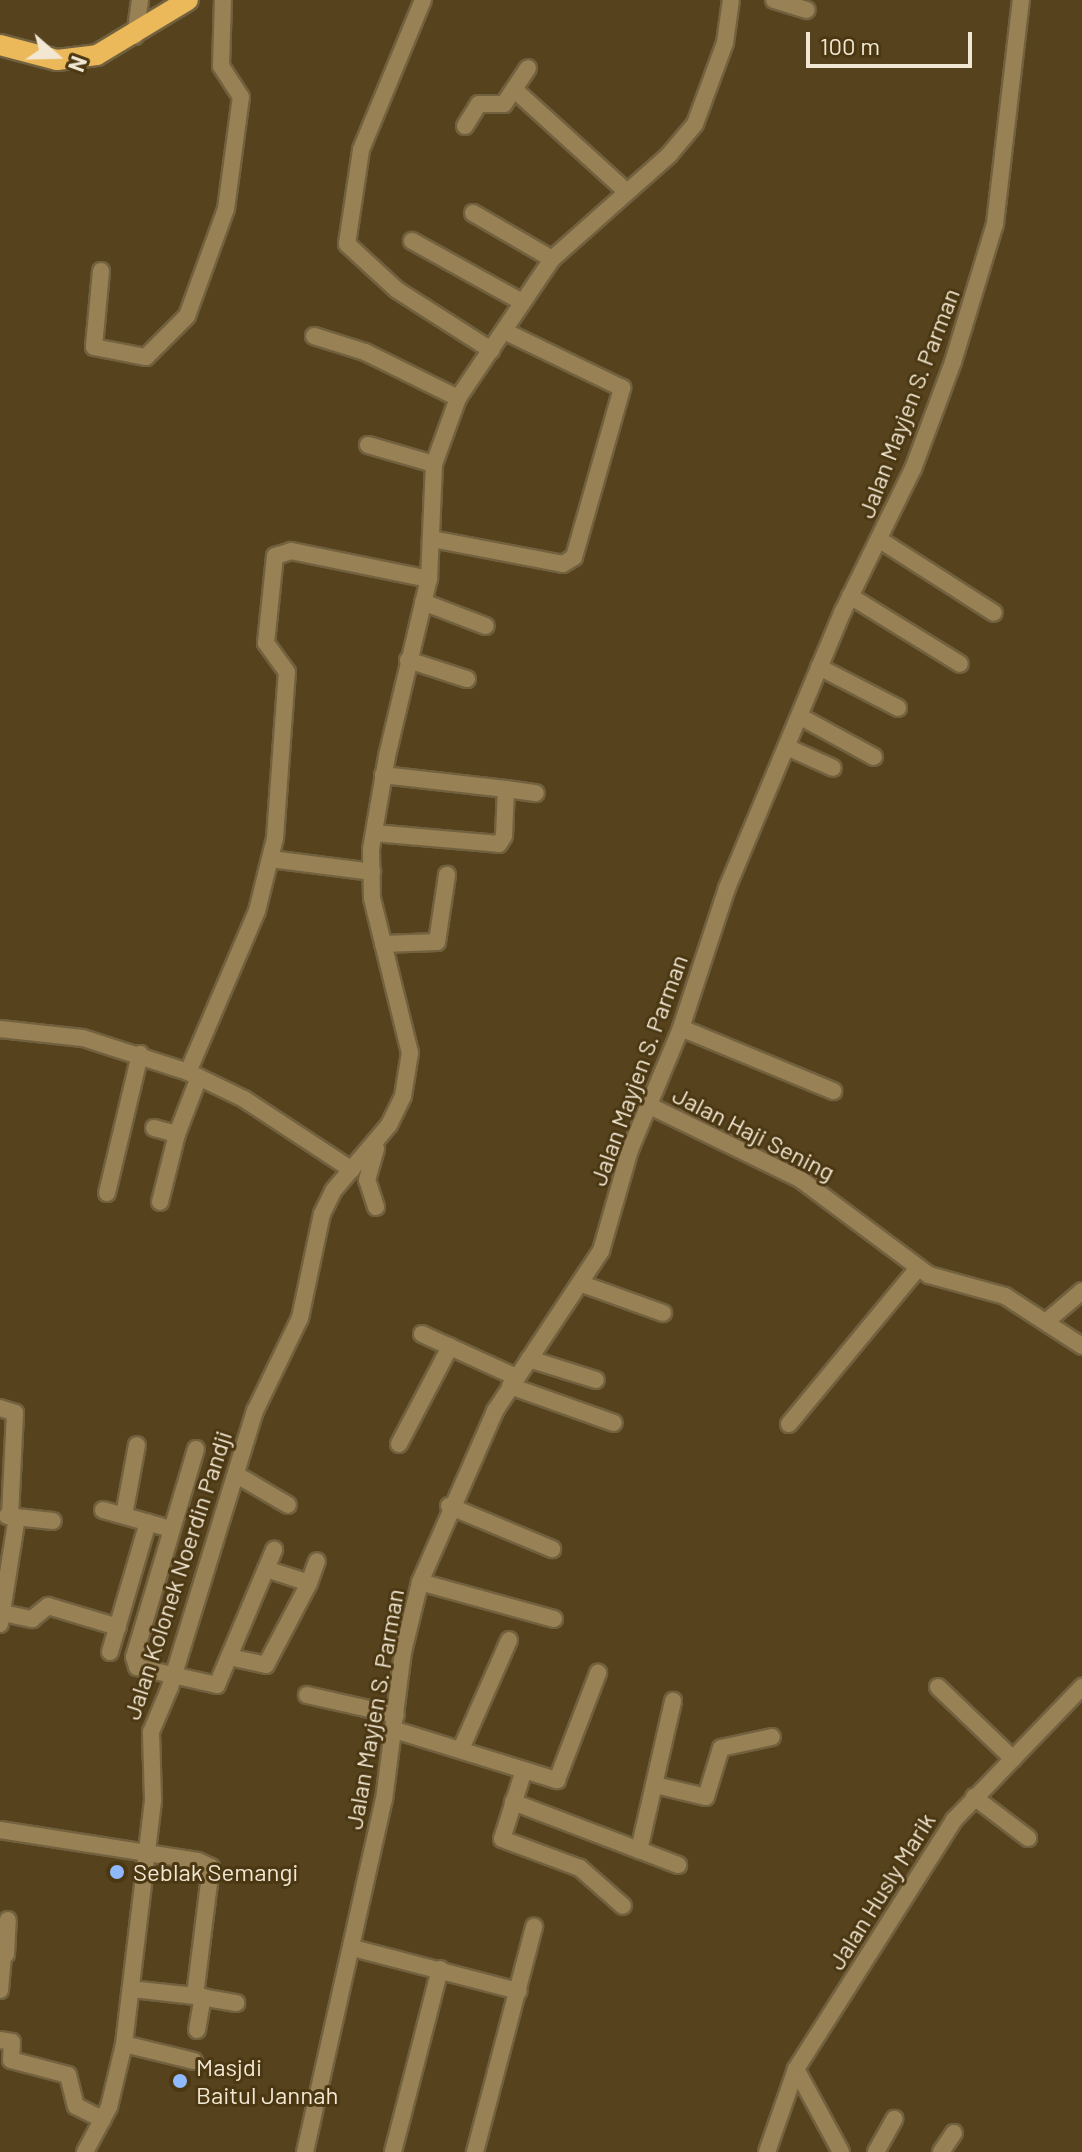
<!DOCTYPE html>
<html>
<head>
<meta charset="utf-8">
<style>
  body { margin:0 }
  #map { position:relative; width:1082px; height:2152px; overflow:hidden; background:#56431e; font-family:Barlow,sans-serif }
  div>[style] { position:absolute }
  .roads { filter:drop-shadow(2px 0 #72613f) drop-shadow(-2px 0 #72613f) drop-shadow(0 2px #72613f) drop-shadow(0 -2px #72613f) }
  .minor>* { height:16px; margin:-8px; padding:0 8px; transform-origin:8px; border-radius:8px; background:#998156 }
  .major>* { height:20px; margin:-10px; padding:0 10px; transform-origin:10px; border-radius:10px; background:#ebb85a }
  .dots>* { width:22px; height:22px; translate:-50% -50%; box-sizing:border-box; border:4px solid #4b3813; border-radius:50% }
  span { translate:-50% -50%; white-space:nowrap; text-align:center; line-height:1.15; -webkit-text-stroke:6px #4b3813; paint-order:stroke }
  .street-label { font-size:24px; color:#f2e7d3 }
  .poi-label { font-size:24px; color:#f2e7d3 }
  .left { translate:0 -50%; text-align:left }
  .north { position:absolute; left:16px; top:16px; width:80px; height:80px; -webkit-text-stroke:6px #4b3813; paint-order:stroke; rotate:110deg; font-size:22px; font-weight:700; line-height:32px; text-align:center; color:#f2e7d3 }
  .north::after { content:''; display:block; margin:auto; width:28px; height:36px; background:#f2e7d3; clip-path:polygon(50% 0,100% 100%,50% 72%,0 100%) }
  .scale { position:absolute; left:806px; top:32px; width:166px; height:36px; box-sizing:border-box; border:4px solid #f2e7d3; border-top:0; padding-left:10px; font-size:24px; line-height:28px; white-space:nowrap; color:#f2e7d3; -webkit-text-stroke:6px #4b3813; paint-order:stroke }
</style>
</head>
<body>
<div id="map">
  <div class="roads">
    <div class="minor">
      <div style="left:423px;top:0;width:162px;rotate:112.5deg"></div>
      <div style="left:361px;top:150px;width:95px;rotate:98.5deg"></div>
      <div style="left:347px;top:244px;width:68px;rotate:42.6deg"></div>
      <div style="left:397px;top:290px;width:112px;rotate:32.6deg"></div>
      <div style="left:774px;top:0;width:34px;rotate:17deg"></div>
      <div style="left:135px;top:36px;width:36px;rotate:-82deg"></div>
      <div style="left:516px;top:91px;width:149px;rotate:42.3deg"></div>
      <div style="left:465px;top:126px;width:26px;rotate:-58deg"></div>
      <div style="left:479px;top:104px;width:25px"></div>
      <div style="left:504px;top:104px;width:43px;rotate:-56.3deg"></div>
      <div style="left:473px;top:213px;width:91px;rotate:30.2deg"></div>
      <div style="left:412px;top:241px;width:126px;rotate:29deg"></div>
      <div style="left:101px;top:271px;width:76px;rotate:95.3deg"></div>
      <div style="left:94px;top:347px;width:53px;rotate:10.9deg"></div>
      <div style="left:146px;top:357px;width:58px;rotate:-45deg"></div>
      <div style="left:187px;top:316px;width:114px;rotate:-70deg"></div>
      <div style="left:226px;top:209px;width:113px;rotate:-82.4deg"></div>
      <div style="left:241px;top:97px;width:37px;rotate:-123deg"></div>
      <div style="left:221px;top:66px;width:66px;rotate:-88.3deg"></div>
      <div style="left:314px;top:336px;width:53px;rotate:17.4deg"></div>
      <div style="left:365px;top:352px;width:104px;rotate:26.3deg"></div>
      <div style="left:368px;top:445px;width:69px;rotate:16.1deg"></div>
      <div style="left:432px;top:539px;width:133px;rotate:10.8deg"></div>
      <div style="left:563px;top:564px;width:13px;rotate:-32deg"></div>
      <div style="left:574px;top:557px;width:176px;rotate:-74.1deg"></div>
      <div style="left:622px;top:388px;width:131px;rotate:-154.2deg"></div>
      <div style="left:880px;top:540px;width:135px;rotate:32.6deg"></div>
      <div style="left:850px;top:596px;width:129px;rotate:31.7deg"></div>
      <div style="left:423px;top:602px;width:67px;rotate:20.9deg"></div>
      <div style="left:408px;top:660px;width:62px;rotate:17.9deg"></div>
      <div style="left:819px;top:667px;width:89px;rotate:27.4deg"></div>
      <div style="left:801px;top:717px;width:83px;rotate:28.7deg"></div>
      <div style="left:789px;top:748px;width:48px;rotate:24.4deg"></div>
      <div style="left:506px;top:789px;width:30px;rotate:8deg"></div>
      <div style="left:374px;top:833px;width:125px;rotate:5deg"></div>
      <div style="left:499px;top:844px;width:9px;rotate:-58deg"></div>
      <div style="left:504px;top:836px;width:47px;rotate:-87.6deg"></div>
      <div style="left:506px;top:789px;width:124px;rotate:-173.5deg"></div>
      <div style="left:271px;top:859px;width:102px;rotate:7.3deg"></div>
      <div style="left:383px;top:944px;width:54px;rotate:-2.1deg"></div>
      <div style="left:437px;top:942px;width:68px;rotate:-81.5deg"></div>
      <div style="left:681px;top:1028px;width:165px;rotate:22.5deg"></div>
      <div style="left:0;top:1029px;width:83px;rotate:6.2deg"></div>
      <div style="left:83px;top:1038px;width:110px;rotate:17.9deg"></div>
      <div style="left:188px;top:1072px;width:62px;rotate:25.7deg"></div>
      <div style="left:244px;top:1099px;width:129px;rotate:33.3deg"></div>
      <div style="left:188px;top:1072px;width:175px;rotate:-66.8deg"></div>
      <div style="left:257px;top:911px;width:75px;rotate:-76.1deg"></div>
      <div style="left:275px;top:838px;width:166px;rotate:-85.9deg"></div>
      <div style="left:287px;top:672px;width:36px;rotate:-126deg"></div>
      <div style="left:266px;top:643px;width:87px;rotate:-84.1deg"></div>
      <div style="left:275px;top:556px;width:17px;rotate:-17deg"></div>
      <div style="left:291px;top:551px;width:141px;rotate:11.5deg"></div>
      <div style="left:648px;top:1105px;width:169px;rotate:26deg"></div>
      <div style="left:800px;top:1179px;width:161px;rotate:36.7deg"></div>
      <div style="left:929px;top:1275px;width:79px;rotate:15.4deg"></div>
      <div style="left:1005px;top:1296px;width:92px;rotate:33deg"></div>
      <div style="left:154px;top:1128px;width:24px;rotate:15deg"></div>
      <div style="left:107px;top:1193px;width:143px;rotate:-76.6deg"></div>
      <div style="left:160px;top:1202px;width:70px;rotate:-76deg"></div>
      <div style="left:177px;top:1134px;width:61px;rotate:-68.9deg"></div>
      <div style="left:376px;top:1207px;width:28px;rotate:-108deg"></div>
      <div style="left:367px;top:1180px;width:33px;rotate:-74deg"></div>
      <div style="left:582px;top:1284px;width:86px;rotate:19.7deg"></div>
      <div style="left:1047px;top:1321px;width:46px;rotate:-40.6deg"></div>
      <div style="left:422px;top:1334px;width:103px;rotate:24.6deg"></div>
      <div style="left:529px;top:1359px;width:70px;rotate:17.4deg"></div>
      <div style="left:510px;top:1386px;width:110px;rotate:19.6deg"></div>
      <div style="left:0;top:1408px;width:16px;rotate:18deg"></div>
      <div style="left:15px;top:1413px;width:103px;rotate:92.8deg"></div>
      <div style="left:789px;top:1424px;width:202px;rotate:-50.4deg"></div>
      <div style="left:399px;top:1444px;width:110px;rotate:-62.3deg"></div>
      <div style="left:196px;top:1449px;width:217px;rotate:106.6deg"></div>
      <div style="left:134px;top:1657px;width:10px;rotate:73deg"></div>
      <div style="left:137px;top:1667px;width:82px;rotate:12.7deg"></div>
      <div style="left:217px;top:1685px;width:147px;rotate:-67.1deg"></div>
      <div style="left:237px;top:1475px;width:59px;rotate:30.5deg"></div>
      <div style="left:449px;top:1506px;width:112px;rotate:22.7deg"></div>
      <div style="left:103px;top:1510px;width:71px;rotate:15.6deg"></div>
      <div style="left:124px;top:1515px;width:71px;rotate:-79.5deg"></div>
      <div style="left:7px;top:1516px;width:46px;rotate:6.2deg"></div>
      <div style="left:266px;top:1569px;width:45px;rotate:18deg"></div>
      <div style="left:309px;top:1583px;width:23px;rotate:-70deg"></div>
      <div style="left:420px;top:1582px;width:139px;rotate:15.4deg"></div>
      <div style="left:3px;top:1613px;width:30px;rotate:12deg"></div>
      <div style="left:32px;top:1619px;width:21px;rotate:-39deg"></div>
      <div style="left:48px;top:1606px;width:73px;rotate:16.7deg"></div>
      <div style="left:0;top:1624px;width:108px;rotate:-81deg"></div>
      <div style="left:110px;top:1652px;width:135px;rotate:-73.7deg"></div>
      <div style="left:229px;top:1657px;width:38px;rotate:12deg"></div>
      <div style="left:266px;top:1665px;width:93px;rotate:-62.3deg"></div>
      <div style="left:938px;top:1687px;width:104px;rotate:43.8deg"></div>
      <div style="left:307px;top:1695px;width:91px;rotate:12.7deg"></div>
      <div style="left:395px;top:1730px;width:170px;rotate:17.2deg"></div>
      <div style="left:557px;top:1780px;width:115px;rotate:-69deg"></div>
      <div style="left:461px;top:1749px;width:119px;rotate:-66.2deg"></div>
      <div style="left:524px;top:1770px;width:72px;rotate:107.7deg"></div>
      <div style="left:502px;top:1839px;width:83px;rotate:20.4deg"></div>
      <div style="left:580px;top:1868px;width:57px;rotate:41.5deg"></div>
      <div style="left:655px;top:1785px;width:52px;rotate:13.2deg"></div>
      <div style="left:706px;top:1797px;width:51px;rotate:-73deg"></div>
      <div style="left:721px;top:1748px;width:52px;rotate:-12.2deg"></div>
      <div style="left:974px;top:1797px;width:68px;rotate:37.2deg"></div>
      <div style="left:513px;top:1802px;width:135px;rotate:20.9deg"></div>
      <div style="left:639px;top:1850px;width:153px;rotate:-77.1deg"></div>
      <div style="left:0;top:1830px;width:200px;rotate:8.9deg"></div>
      <div style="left:198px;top:1861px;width:14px;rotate:25deg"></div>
      <div style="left:211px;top:1867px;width:130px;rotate:97.1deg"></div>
      <div style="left:195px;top:1996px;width:63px;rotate:-173.7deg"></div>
      <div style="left:639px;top:1850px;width:42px;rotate:21deg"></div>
      <div style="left:353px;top:1948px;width:171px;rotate:14.6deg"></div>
      <div style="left:0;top:1955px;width:6px;rotate:-9deg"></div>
      <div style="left:6px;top:1954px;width:34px;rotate:-87deg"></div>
      <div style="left:0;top:1990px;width:35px;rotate:-85deg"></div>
      <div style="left:195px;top:1996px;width:42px;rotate:9.7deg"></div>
      <div style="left:197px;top:2030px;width:34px;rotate:-80deg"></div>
      <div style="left:0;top:2040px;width:12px;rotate:9deg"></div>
      <div style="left:12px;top:2042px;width:18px;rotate:93deg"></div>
      <div style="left:11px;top:2060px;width:59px;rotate:14.7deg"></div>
      <div style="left:68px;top:2075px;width:32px;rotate:76deg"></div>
      <div style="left:76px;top:2106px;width:30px;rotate:27deg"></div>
      <div style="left:124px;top:2044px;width:72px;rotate:13.7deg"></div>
      <div style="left:796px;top:2069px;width:94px;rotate:61.5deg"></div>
      <div style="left:85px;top:2152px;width:51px;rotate:-61.9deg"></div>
      <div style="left:109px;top:2107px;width:65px;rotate:-76.6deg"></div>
      <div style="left:124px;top:2044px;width:246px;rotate:-83.2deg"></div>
      <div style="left:153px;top:1800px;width:68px;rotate:-91.7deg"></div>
      <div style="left:151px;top:1732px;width:49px;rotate:-67.1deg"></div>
      <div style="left:170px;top:1687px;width:289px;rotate:-72.9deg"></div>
      <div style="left:255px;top:1411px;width:103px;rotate:-64.2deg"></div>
      <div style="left:300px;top:1318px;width:106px;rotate:-78.1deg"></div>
      <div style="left:322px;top:1214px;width:25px;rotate:-64deg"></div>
      <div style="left:333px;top:1191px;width:87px;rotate:-49.7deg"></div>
      <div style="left:389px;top:1125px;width:32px;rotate:-64deg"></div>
      <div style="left:403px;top:1096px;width:44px;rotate:-80.8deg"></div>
      <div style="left:410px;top:1053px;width:160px;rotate:-103.8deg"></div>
      <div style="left:372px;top:898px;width:49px;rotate:-91.2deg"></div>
      <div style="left:371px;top:849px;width:94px;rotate:-80.2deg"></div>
      <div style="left:387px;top:756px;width:182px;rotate:-76.7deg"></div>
      <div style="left:429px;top:579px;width:115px;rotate:-87.5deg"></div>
      <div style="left:434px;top:464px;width:70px;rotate:-70deg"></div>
      <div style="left:458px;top:398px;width:168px;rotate:-55.9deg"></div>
      <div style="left:552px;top:259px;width:157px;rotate:-41.6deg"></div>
      <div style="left:669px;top:155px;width:40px;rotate:-50deg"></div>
      <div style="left:695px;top:124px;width:86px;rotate:-69.7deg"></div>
      <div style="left:725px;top:43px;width:43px;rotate:-82.1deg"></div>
      <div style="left:305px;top:2152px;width:361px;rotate:-77.4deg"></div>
      <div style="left:384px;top:1800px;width:149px;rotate:-82.7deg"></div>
      <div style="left:403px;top:1652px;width:72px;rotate:-76.3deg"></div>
      <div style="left:420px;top:1582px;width:187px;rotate:-66.3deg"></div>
      <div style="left:495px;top:1411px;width:192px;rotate:-56.5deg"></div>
      <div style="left:601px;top:1251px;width:105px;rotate:-74deg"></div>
      <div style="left:630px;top:1150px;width:132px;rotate:-67.3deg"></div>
      <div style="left:681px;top:1028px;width:147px;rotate:-71.8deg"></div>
      <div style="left:727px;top:888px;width:300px;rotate:-67.3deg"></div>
      <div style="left:843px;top:611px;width:158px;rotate:-63.8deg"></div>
      <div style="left:913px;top:469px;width:114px;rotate:-69.5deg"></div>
      <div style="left:953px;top:362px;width:144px;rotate:-73.1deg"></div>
      <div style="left:995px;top:224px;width:226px;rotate:-83.4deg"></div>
      <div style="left:393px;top:2152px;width:189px;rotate:-75.6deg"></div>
      <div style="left:475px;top:2152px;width:233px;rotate:-75.3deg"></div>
      <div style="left:767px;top:2152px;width:88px;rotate:-70.7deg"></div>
      <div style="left:796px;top:2069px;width:295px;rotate:-57.6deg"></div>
      <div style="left:954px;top:1820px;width:185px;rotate:-46.1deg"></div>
      <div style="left:876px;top:2152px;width:38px;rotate:-61deg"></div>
      <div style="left:941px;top:2152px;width:23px;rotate:-56deg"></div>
    </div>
    <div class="major">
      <div style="left:0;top:45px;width:59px;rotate:14.7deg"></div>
      <div style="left:57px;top:60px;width:40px;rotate:-7.1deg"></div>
      <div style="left:97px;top:55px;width:106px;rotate:-31.1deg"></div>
    </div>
  </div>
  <div class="dots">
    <div style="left:117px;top:1872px;background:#90b8fd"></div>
    <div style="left:180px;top:2081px;background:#90b8fd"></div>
  </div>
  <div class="street-label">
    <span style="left:908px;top:403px;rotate:-69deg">Jalan Mayjen S. Parman</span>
    <span style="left:638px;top:1070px;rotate:-70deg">Jalan Mayjen S. Parman</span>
    <span style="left:754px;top:1133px;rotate:27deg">Jalan Haji Sening</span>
    <span style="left:177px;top:1575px;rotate:-72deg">Jalan Kolonek Noerdin Pandji</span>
    <span style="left:374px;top:1709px;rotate:-80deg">Jalan Mayjen S. Parman</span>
    <span style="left:881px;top:1891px;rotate:-58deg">Jalan Husly Marik</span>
  </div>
  <div class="poi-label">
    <span class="left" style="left:133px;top:1872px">Seblak Semangi</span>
    <span class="left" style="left:196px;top:2081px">Masjdi<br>Baitul Jannah</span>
  </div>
  <div class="north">N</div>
  <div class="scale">100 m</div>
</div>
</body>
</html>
